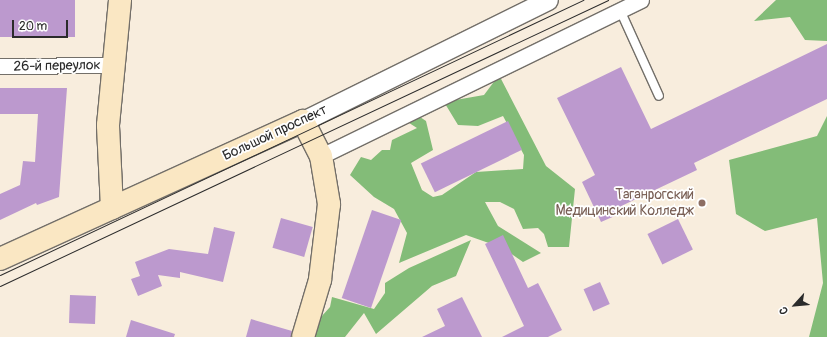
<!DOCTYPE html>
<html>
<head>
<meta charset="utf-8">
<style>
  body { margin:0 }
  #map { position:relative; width:827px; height:337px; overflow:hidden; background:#f8eddd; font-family:Pangolin,sans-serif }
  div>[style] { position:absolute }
  .forest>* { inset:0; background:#83bc78 }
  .building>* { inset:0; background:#bc99ce; transform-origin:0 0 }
  .roads { filter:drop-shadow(1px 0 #736f69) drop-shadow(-1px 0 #736f69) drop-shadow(0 1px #736f69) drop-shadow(0 -1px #736f69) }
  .service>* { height:8px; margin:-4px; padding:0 4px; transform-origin:4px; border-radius:4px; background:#fff }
  .minor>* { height:15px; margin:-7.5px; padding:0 7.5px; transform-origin:7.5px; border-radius:7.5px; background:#fff }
  .tertiary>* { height:19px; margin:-9.5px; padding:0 9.5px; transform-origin:9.5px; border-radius:9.5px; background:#fff }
  .secondary>* { height:22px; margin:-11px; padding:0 11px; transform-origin:11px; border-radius:11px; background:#fae7c3 }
  .tram>* { height:1px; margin:-0.5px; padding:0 0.5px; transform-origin:0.5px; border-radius:0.5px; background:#2b2b2b }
  .dots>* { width:11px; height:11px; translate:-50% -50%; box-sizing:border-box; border:2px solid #fff; border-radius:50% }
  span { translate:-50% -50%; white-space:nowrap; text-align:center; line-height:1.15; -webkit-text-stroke:3.5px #fff; paint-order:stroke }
  .street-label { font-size:14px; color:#2b2b2b }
  .education-label { font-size:14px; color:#785e54 }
  .right { translate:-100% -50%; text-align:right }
  .north { position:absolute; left:775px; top:285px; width:40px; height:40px; -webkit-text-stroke:3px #fff; paint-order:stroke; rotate:243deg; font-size:11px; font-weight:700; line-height:16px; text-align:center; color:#2b2b2b }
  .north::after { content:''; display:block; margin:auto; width:14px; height:18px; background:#2b2b2b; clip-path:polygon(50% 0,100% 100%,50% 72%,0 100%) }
  .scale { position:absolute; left:12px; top:20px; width:56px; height:18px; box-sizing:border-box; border:2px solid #2b2b2b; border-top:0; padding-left:5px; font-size:12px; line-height:14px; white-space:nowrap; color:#2b2b2b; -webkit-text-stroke:3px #fff; paint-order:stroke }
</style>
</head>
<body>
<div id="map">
  <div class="forest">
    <div style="clip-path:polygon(776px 0,827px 0,827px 41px,805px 40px,790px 17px,754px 21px)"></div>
    <div style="clip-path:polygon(499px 75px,546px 166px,575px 189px,569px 247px,548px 247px,544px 234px,538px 228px,523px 229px,514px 209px,500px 202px,485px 202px,498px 226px,541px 253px,523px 262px,503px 248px,466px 235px,399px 263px,407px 233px,394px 209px,374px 197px,350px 175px,361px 157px,371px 160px,382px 150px,390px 150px,392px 140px,417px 128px,406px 121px,420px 117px,426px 121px,433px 150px,411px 163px,422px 190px,433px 197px,442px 195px,476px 172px,523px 169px,524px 155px,503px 116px,478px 126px,458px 125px,444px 102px,484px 95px)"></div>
    <div style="clip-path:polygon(827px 116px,827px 337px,809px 337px,823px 283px,817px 218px,765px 231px,736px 214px,729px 160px,817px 136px)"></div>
    <div style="clip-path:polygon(471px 240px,456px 276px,432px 286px,376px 334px,364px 313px,345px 337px,303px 337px,330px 307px,332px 297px,374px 309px,385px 293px,385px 283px,409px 268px)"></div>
  </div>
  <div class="building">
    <div style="left:0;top:0;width:75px;height:37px"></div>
    <div style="clip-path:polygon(827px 44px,827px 99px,694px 163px,697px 170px,615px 209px,617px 215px,601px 222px,582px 182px,595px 175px,557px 98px,621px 67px,651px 129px)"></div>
    <div style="clip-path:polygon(0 88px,67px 88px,59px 197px,37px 205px,36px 203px,0 220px,0 194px,20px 185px,23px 161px,35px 162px,38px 114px,0 114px)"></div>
    <div style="left:508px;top:121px;width:32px;height:97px;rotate:64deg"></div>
    <div style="left:372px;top:210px;width:31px;height:93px;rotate:19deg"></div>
    <div style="left:281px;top:218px;width:33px;height:31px;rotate:16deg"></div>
    <div style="left:678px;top:219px;width:34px;height:34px;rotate:64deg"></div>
    <div style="clip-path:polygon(214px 227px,235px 232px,223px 282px,180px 272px,180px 278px,158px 275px,162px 286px,138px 296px,131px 279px,140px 276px,135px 262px,169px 249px,208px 254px)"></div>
    <div style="clip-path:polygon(503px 235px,528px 288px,538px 283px,562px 330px,548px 337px,502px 337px,524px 326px,485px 244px)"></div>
    <div style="left:600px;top:282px;width:24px;height:18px;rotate:66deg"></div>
    <div style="left:70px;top:295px;width:26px;height:28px;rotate:2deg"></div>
    <div style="clip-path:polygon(462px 297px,482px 337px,422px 337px,445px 326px,437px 309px)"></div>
    <div style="clip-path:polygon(251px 319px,292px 331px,291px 337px,246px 337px)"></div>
    <div style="clip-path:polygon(131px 320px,175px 334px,174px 337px,126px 337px)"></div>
  </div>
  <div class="roads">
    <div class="service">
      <div style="left:620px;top:10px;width:94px;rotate:65.6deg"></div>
    </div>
    <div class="minor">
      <div style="left:0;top:66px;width:114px;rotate:-0.5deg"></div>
      <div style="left:321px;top:156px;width:356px;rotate:-26deg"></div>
    </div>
    <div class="tertiary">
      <div style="left:303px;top:121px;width:273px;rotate:-26.3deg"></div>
    </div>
    <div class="secondary">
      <div style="left:112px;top:208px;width:83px;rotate:-92.8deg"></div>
      <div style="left:108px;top:125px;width:126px;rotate:-84.5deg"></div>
      <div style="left:0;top:259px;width:333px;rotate:-24.5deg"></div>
      <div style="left:303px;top:121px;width:39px;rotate:63deg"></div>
      <div style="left:321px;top:156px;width:49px;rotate:80.5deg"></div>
      <div style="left:329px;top:204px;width:77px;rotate:96.8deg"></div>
      <div style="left:320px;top:280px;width:59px;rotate:106.6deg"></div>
    </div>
  </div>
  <div class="tram">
    <div style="left:0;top:275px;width:645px;rotate:-25.25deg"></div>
    <div style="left:0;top:286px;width:672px;rotate:-25.19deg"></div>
  </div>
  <div class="dots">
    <div style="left:702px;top:203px;background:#8d6e63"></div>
  </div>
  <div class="street-label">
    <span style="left:57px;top:66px;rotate:-1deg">26-й переулок</span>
    <span style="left:275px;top:133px;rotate:-25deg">Большой проспект</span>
  </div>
  <div class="education-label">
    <span class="right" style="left:694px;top:203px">Таганрогский<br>Медицинский Колледж</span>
  </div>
  <div class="north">С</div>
  <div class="scale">20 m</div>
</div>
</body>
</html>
